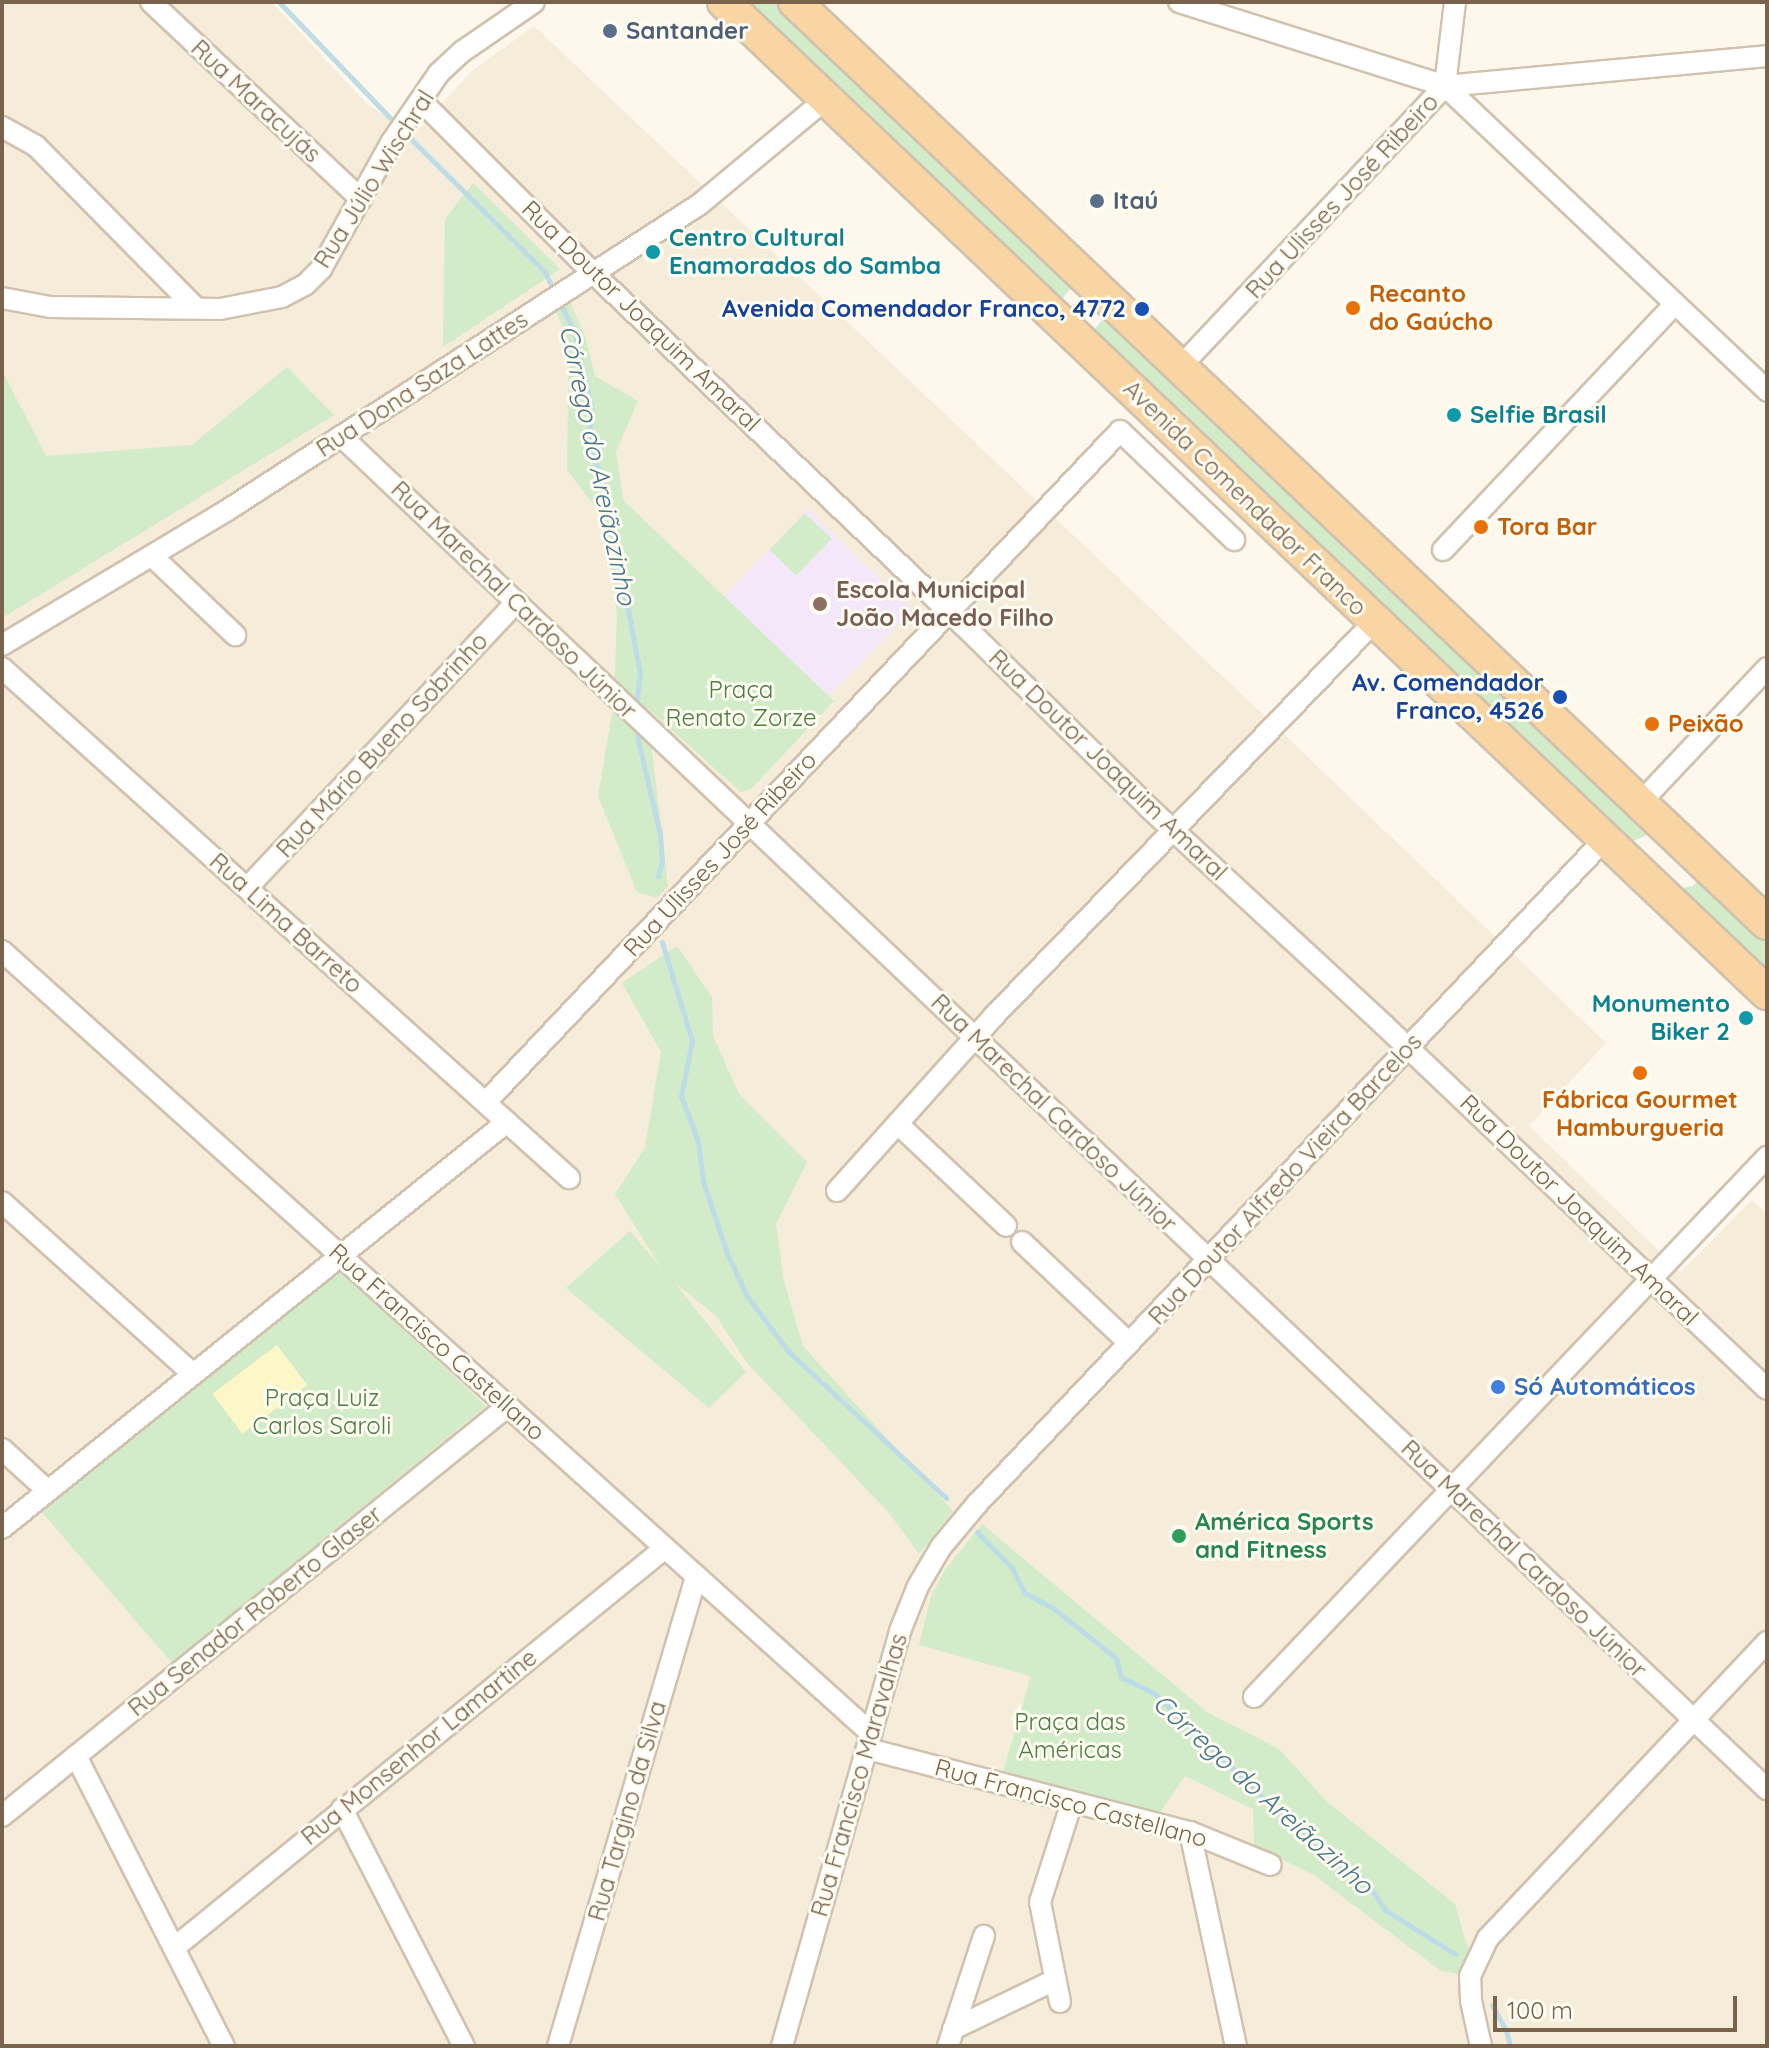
<!DOCTYPE html>
<html>
<head>
<meta charset="utf-8">
<style>
  body { margin:0 }
  #map { position:relative; width:1769px; height:2048px; overflow:hidden; background:#fdf8eb; font-family:Quicksand,sans-serif }
  div>[style] { position:absolute }
  .residential>* { inset:0; background:#f5ecd9 }
  .education>* { inset:0; background:#f5e7fa; transform-origin:0 0 }
  .green>* { inset:0; background:#d2ebc8; transform-origin:0 0 }
  .sand>* { inset:0; background:#fbf7c6; transform-origin:0 0 }
  .stream>* { height:5px; margin:-2.5px; padding:0 2.5px; transform-origin:2.5px; border-radius:2.5px; background:#bedce7 }
  .roads { filter:drop-shadow(2px 0 #d0c2af) drop-shadow(-2px 0 #d0c2af) drop-shadow(0 2px #d0c2af) drop-shadow(0 -2px #d0c2af) }
  .minor>* { height:20px; margin:-10px; padding:0 10px; transform-origin:10px; border-radius:10px; background:#fff }
  .trunk>* { height:32px; margin:-16px; padding:0 16px; transform-origin:16px; border-radius:16px; background:#f8d5a3 }
  .dots>* { width:22px; height:22px; translate:-50% -50%; box-sizing:border-box; border:4px solid #fffcf2; border-radius:50% }
  span { translate:-50% -50%; white-space:nowrap; text-align:center; line-height:1.15; -webkit-text-stroke:6px #fffcf2; paint-order:stroke }
  .service-label { font-size:24px; color:#4e5e75; font-weight:700 }
  .left { translate:0 -50%; text-align:left }
  .street-label { font-size:24px; color:#79634d }
  .culture-label { font-size:24px; color:#0d838f; font-weight:700 }
  .right { translate:-100% -50%; text-align:right }
  .food-label { font-size:24px; color:#c56008; font-weight:700 }
  .transit-label { font-size:24px; color:#164399; font-weight:700 }
  .education-label { font-size:24px; color:#785e54; font-weight:700 }
  .park-label { font-size:24px; color:#4d7e44 }
  .shop-label { font-size:24px; color:#366cbe; font-weight:700 }
  .leisure-label { font-size:24px; color:#27864d; font-weight:700 }
  .water-label { font-size:26px; color:#46768b; font-style:italic }
  .frame { position:absolute; inset:0; border:4px solid #79634d; pointer-events:none }
  .scale { position:absolute; left:1493px; top:1996px; width:244px; height:36px; box-sizing:border-box; border:4px solid #79634d; border-top:0; padding-left:10px; font-size:24px; line-height:28px; white-space:nowrap; color:#79634d; -webkit-text-stroke:6px #fffcf2; paint-order:stroke }
</style>
</head>
<body>
<div id="map">
  <div class="residential">
    <div style="clip-path:polygon(2px 2px,272px 2px,365px 102px,413px 135px,472px 71px,534px 26px,1288px 738px,1606px 1043px,1529px 1126px,1681px 1272px,1752px 1200px,1767px 1214px,1767px 2046px,2px 2046px)"></div>
  </div>
  <div class="education">
    <div style="left:808px;top:509px;width:145px;height:122px;rotate:44deg"></div>
  </div>
  <div class="green">
    <div style="clip-path:polygon(740px 2px,782px 2px,1078px 288px,1069px 290px,1058px 304px)"></div>
    <div style="clip-path:polygon(473px 183px,560px 269px,443px 347px,445px 219px)"></div>
    <div style="clip-path:polygon(569px 300px,585px 336px,595px 376px,638px 401px,616px 452px,623px 500px,834px 701px,751px 789px,741px 792px,647px 708px,668px 886px,657px 898px,637px 892px,598px 796px,614px 702px,617px 614px,603px 517px,567px 470px,569px 343px,555px 309px)"></div>
    <div style="clip-path:polygon(1110px 319px,1653px 829px,1650px 834px,1633px 841px,1511px 724px,1437px 663px,1091px 334px,1101px 321px)"></div>
    <div style="clip-path:polygon(287px 367px,334px 415px,2px 618px,2px 370px,46px 456px,192px 445px)"></div>
    <div style="left:805px;top:513px;width:37px;height:51px;rotate:44deg"></div>
    <div style="clip-path:polygon(1700px 877px,1767px 940px,1767px 976px,1676px 889px,1693px 886px)"></div>
    <div style="clip-path:polygon(677px 946px,712px 997px,713px 1036px,739px 1094px,807px 1162px,776px 1224px,784px 1281px,803px 1346px,953px 1511px,919px 1554px,890px 1514px,748px 1364px,716px 1316px,673px 1281px,746px 1372px,709px 1408px,566px 1288px,630px 1231px,662px 1269px,615px 1194px,645px 1148px,661px 1052px,622px 983px)"></div>
    <div style="clip-path:polygon(340px 1265px,389px 1309px,385px 1313px,486px 1406px,172px 1663px,42px 1512px)"></div>
    <div style="clip-path:polygon(982px 1524px,1207px 1712px,1279px 1749px,1326px 1801px,1455px 1904px,1468px 1949px,1460px 1974px,1441px 1971px,1314px 1875px,1254px 1846px,1253px 1809px,1185px 1776px,1159px 1814px,1003px 1772px,1031px 1676px,919px 1645px,931px 1596px,945px 1570px)"></div>
  </div>
  <div class="sand">
    <div style="left:277px;top:1345px;width:50px;height:81px;rotate:53deg"></div>
  </div>
  <div class="stream">
    <div style="left:279px;top:2px;width:170px;rotate:46.2deg"></div>
    <div style="left:404px;top:132px;width:199px;rotate:44.8deg"></div>
    <div style="left:545px;top:272px;width:23px;rotate:65deg"></div>
    <div style="left:560px;top:302px;width:35px;rotate:65deg"></div>
    <div style="left:575px;top:334px;width:74px;rotate:77.5deg"></div>
    <div style="left:591px;top:406px;width:40px;rotate:92.9deg"></div>
    <div style="left:589px;top:446px;width:40px;rotate:68deg"></div>
    <div style="left:604px;top:483px;width:193px;rotate:79.3deg"></div>
    <div style="left:640px;top:673px;width:32px;rotate:97deg"></div>
    <div style="left:637px;top:736px;width:101px;rotate:76.8deg"></div>
    <div style="left:660px;top:834px;width:27px;rotate:86deg"></div>
    <div style="left:662px;top:861px;width:16px;rotate:105deg"></div>
    <div style="left:662px;top:942px;width:103px;rotate:73.1deg"></div>
    <div style="left:692px;top:1041px;width:56px;rotate:101.3deg"></div>
    <div style="left:681px;top:1096px;width:48px;rotate:69.3deg"></div>
    <div style="left:698px;top:1141px;width:40px;rotate:82.9deg"></div>
    <div style="left:703px;top:1181px;width:76px;rotate:71.6deg"></div>
    <div style="left:727px;top:1253px;width:47px;rotate:65.1deg"></div>
    <div style="left:747px;top:1296px;width:69px;rotate:53.3deg"></div>
    <div style="left:788px;top:1351px;width:216px;rotate:42.9deg"></div>
    <div style="left:977px;top:1532px;width:50px;rotate:45.8deg"></div>
    <div style="left:1012px;top:1568px;width:28px;rotate:63deg"></div>
    <div style="left:1025px;top:1593px;width:32px;rotate:28deg"></div>
    <div style="left:1053px;top:1608px;width:80px;rotate:38.4deg"></div>
    <div style="left:1116px;top:1658px;width:20px;rotate:75deg"></div>
    <div style="left:1121px;top:1677px;width:37px;rotate:26deg"></div>
    <div style="left:1154px;top:1693px;width:233px;rotate:43.8deg"></div>
    <div style="left:1322px;top:1854px;width:50px;rotate:31.2deg"></div>
    <div style="left:1365px;top:1880px;width:36px;rotate:56deg"></div>
    <div style="left:1385px;top:1910px;width:83px;rotate:32.2deg"></div>
    <div style="left:1492px;top:2005px;width:29px;rotate:61deg"></div>
    <div style="left:1506px;top:2030px;width:16px;rotate:76deg"></div>
  </div>
  <div class="roads">
    <div class="minor">
      <div style="left:151px;top:2px;width:288px;rotate:43.2deg"></div>
      <div style="left:1179px;top:2px;width:279px;rotate:17.5deg"></div>
      <div style="left:1445px;top:86px;width:323px;rotate:-5.3deg"></div>
      <div style="left:1445px;top:86px;width:444px;rotate:43.4deg"></div>
      <div style="left:421px;top:101px;width:243px;rotate:45deg"></div>
      <div style="left:593px;top:273px;width:511px;rotate:43.57deg"></div>
      <div style="left:963px;top:625px;width:261px;rotate:44.5deg"></div>
      <div style="left:1149px;top:808px;width:320px;rotate:42.7deg"></div>
      <div style="left:1384px;top:1025px;width:528px;rotate:43.54deg"></div>
      <div style="left:2px;top:127px;width:39px;rotate:29deg"></div>
      <div style="left:36px;top:146px;width:228px;rotate:45.4deg"></div>
      <div style="left:2px;top:298px;width:49px;rotate:10.6deg"></div>
      <div style="left:50px;top:307px;width:170px;rotate:0.7deg"></div>
      <div style="left:220px;top:309px;width:63px;rotate:-11deg"></div>
      <div style="left:282px;top:297px;width:26px;rotate:-28deg"></div>
      <div style="left:305px;top:285px;width:23px;rotate:-45deg"></div>
      <div style="left:321px;top:269px;width:144px;rotate:-60.9deg"></div>
      <div style="left:391px;top:143px;width:85px;rotate:-55.6deg"></div>
      <div style="left:439px;top:73px;width:33px;rotate:-43deg"></div>
      <div style="left:463px;top:51px;width:86px;rotate:-34.6deg"></div>
      <div style="left:1180px;top:367px;width:386px;rotate:-46.7deg"></div>
      <div style="left:1445px;top:86px;width:85px;rotate:-83.2deg"></div>
      <div style="left:341px;top:436px;width:1966px;rotate:43.5deg"></div>
      <div style="left:1443px;top:550px;width:338px;rotate:-46.7deg"></div>
      <div style="left:152px;top:556px;width:115px;rotate:43.6deg"></div>
      <div style="left:2px;top:645px;width:261px;rotate:-30.9deg"></div>
      <div style="left:226px;top:511px;width:565px;rotate:-32.93deg"></div>
      <div style="left:700px;top:204px;width:164px;rotate:-39.8deg"></div>
      <div style="left:2px;top:668px;width:763px;rotate:41.97deg"></div>
      <div style="left:1640px;top:803px;width:185px;rotate:-46.7deg"></div>
      <div style="left:247px;top:888px;width:392px;rotate:-46.7deg"></div>
      <div style="left:2px;top:951px;width:1170px;rotate:41.99deg"></div>
      <div style="left:486px;top:1102px;width:923px;rotate:-46.62deg"></div>
      <div style="left:1120px;top:431px;width:158px;rotate:43.7deg"></div>
      <div style="left:899px;top:1125px;width:147px;rotate:43.3deg"></div>
      <div style="left:837px;top:1191px;width:235px;rotate:-48.1deg"></div>
      <div style="left:994px;top:1016px;width:549px;rotate:-46.03deg"></div>
      <div style="left:2px;top:1202px;width:257px;rotate:42deg"></div>
      <div style="left:1022px;top:1242px;width:147px;rotate:43.3deg"></div>
      <div style="left:2px;top:1449px;width:62px;rotate:42.4deg"></div>
      <div style="left:2px;top:1528px;width:648px;rotate:-38.8deg"></div>
      <div style="left:1254px;top:1697px;width:745px;rotate:-46.47deg"></div>
      <div style="left:868px;top:1749px;width:333px;rotate:14.5deg"></div>
      <div style="left:1190px;top:1832px;width:87px;rotate:22.2deg"></div>
      <div style="left:76px;top:1756px;width:326px;rotate:63deg"></div>
      <div style="left:342px;top:1809px;width:267px;rotate:62.8deg"></div>
      <div style="left:2px;top:1816px;width:651px;rotate:-39.02deg"></div>
      <div style="left:1190px;top:1832px;width:219px;rotate:77.9deg"></div>
      <div style="left:174px;top:1948px;width:633px;rotate:-39.17deg"></div>
      <div style="left:1060px;top:2002px;width:102px;rotate:-101.3deg"></div>
      <div style="left:1040px;top:1902px;width:105px;rotate:-72.3deg"></div>
      <div style="left:953px;top:2029px;width:113px;rotate:-25.7deg"></div>
      <div style="left:558px;top:2046px;width:490px;rotate:-73.6deg"></div>
      <div style="left:782px;top:2046px;width:431px;rotate:-74.1deg"></div>
      <div style="left:900px;top:1631px;width:48px;rotate:-68.2deg"></div>
      <div style="left:918px;top:1586px;width:45px;rotate:-59.5deg"></div>
      <div style="left:941px;top:1547px;width:56px;rotate:-50.1deg"></div>
      <div style="left:977px;top:1504px;width:915px;rotate:-46.64deg"></div>
      <div style="left:948px;top:2046px;width:116px;rotate:-71.9deg"></div>
      <div style="left:1481px;top:2046px;width:46px;rotate:-102.5deg"></div>
      <div style="left:1471px;top:2001px;width:25px;rotate:-92deg"></div>
      <div style="left:1470px;top:1976px;width:42px;rotate:-64.7deg"></div>
      <div style="left:1488px;top:1938px;width:407px;rotate:-46.7deg"></div>
    </div>
    <div class="trunk">
      <div style="left:724px;top:2px;width:1439px;rotate:43.54deg"></div>
      <div style="left:795px;top:2px;width:1339px;rotate:43.46deg"></div>
    </div>
  </div>
  <div class="dots">
    <div style="left:610px;top:31px;background:#5c6f8a"></div>
    <div style="left:1097px;top:201px;background:#5c6f8a"></div>
    <div style="left:653px;top:252px;background:#0f9aa8"></div>
    <div style="left:1353px;top:308px;background:#e8710a"></div>
    <div style="left:1142px;top:309px;background:#1a4fb4"></div>
    <div style="left:1454px;top:415px;background:#0f9aa8"></div>
    <div style="left:1481px;top:527px;background:#e8710a"></div>
    <div style="left:820px;top:604px;background:#8d6e63"></div>
    <div style="left:1560px;top:697px;background:#1a4fb4"></div>
    <div style="left:1652px;top:724px;background:#e8710a"></div>
    <div style="left:1746px;top:1018px;background:#0f9aa8"></div>
    <div style="left:1640px;top:1073px;background:#e8710a"></div>
    <div style="left:1498px;top:1387px;background:#3f7fe0"></div>
    <div style="left:1179px;top:1536px;background:#2e9e5b"></div>
  </div>
  <div class="service-label">
    <span class="left" style="left:626px;top:31px">Santander</span>
    <span class="left" style="left:1113px;top:201px">Itaú</span>
  </div>
  <div class="street-label">
    <span style="left:256px;top:101px;rotate:43deg">Rua Maracujás</span>
    <span style="left:374px;top:179px;rotate:-58deg">Rua Júlio Wischral</span>
    <span style="left:1342px;top:196px;rotate:-47deg">Rua Ulisses José Ribeiro</span>
    <span style="left:641px;top:316px;rotate:44deg">Rua Doutor Joaquim Amaral</span>
    <span style="left:422px;top:384px;rotate:-33deg">Rua Dona Saza Lattes</span>
    <span style="left:1245px;top:498px;rotate:44deg">Avenida Comendador Franco</span>
    <span style="left:514px;top:600px;rotate:44deg">Rua Marechal Cardoso Júnior</span>
    <span style="left:382px;top:745px;rotate:-47deg">Rua Mário Bueno Sobrinho</span>
    <span style="left:1108px;top:765px;rotate:44deg">Rua Doutor Joaquim Amaral</span>
    <span style="left:720px;top:854px;rotate:-47deg">Rua Ulisses José Ribeiro</span>
    <span style="left:286px;top:923px;rotate:42deg">Rua Lima Barreto</span>
    <span style="left:1054px;top:1113px;rotate:44deg">Rua Marechal Cardoso Júnior</span>
    <span style="left:1285px;top:1179px;rotate:-47deg">Rua Doutor Alfredo Vieira Barcelos</span>
    <span style="left:1579px;top:1210px;rotate:44deg">Rua Doutor Joaquim Amaral</span>
    <span style="left:437px;top:1342px;rotate:42deg">Rua Francisco Castellano</span>
    <span style="left:1524px;top:1559px;rotate:44deg">Rua Marechal Cardoso Júnior</span>
    <span style="left:255px;top:1611px;rotate:-39deg">Rua Senador Roberto Glaser</span>
    <span style="left:419px;top:1747px;rotate:-39deg">Rua Monsenhor Lamartine</span>
    <span style="left:859px;top:1775px;rotate:-74deg">Rua Francisco Maravalhas</span>
    <span style="left:1071px;top:1803px;rotate:15deg">Rua Francisco Castellano</span>
    <span style="left:627px;top:1811px;rotate:-74deg">Rua Targino da Silva</span>
  </div>
  <div class="culture-label">
    <span class="left" style="left:669px;top:252px">Centro Cultural<br>Enamorados do Samba</span>
    <span class="left" style="left:1470px;top:415px">Selfie Brasil</span>
    <span class="right" style="left:1730px;top:1018px">Monumento<br>Biker 2</span>
  </div>
  <div class="food-label">
    <span class="left" style="left:1369px;top:308px">Recanto<br>do Gaúcho</span>
    <span class="left" style="left:1497px;top:527px">Tora Bar</span>
    <span class="left" style="left:1668px;top:724px">Peixão</span>
    <span style="left:1640px;top:1114px">Fábrica Gourmet<br>Hamburgueria</span>
  </div>
  <div class="transit-label">
    <span class="right" style="left:1126px;top:309px">Avenida Comendador Franco, 4772</span>
    <span class="right" style="left:1544px;top:697px">Av. Comendador<br>Franco, 4526</span>
  </div>
  <div class="education-label">
    <span class="left" style="left:836px;top:604px">Escola Municipal<br>João Macedo Filho</span>
  </div>
  <div class="park-label">
    <span style="left:741px;top:704px">Praça<br>Renato Zorze</span>
    <span style="left:322px;top:1412px">Praça Luiz<br>Carlos Saroli</span>
    <span style="left:1070px;top:1736px">Praça das<br>Américas</span>
  </div>
  <div class="shop-label">
    <span class="left" style="left:1514px;top:1387px">Só Automáticos</span>
  </div>
  <div class="leisure-label">
    <span class="left" style="left:1195px;top:1536px">América Sports<br>and Fitness</span>
  </div>
  <div class="water-label">
    <span style="left:598px;top:465px;rotate:78deg">Córrego do Areiãozinho</span>
    <span style="left:1263px;top:1794px;rotate:42deg">Córrego do Areiãozinho</span>
  </div>
  <div class="frame"></div>
  <div class="scale">100 m</div>
</div>
</body>
</html>
